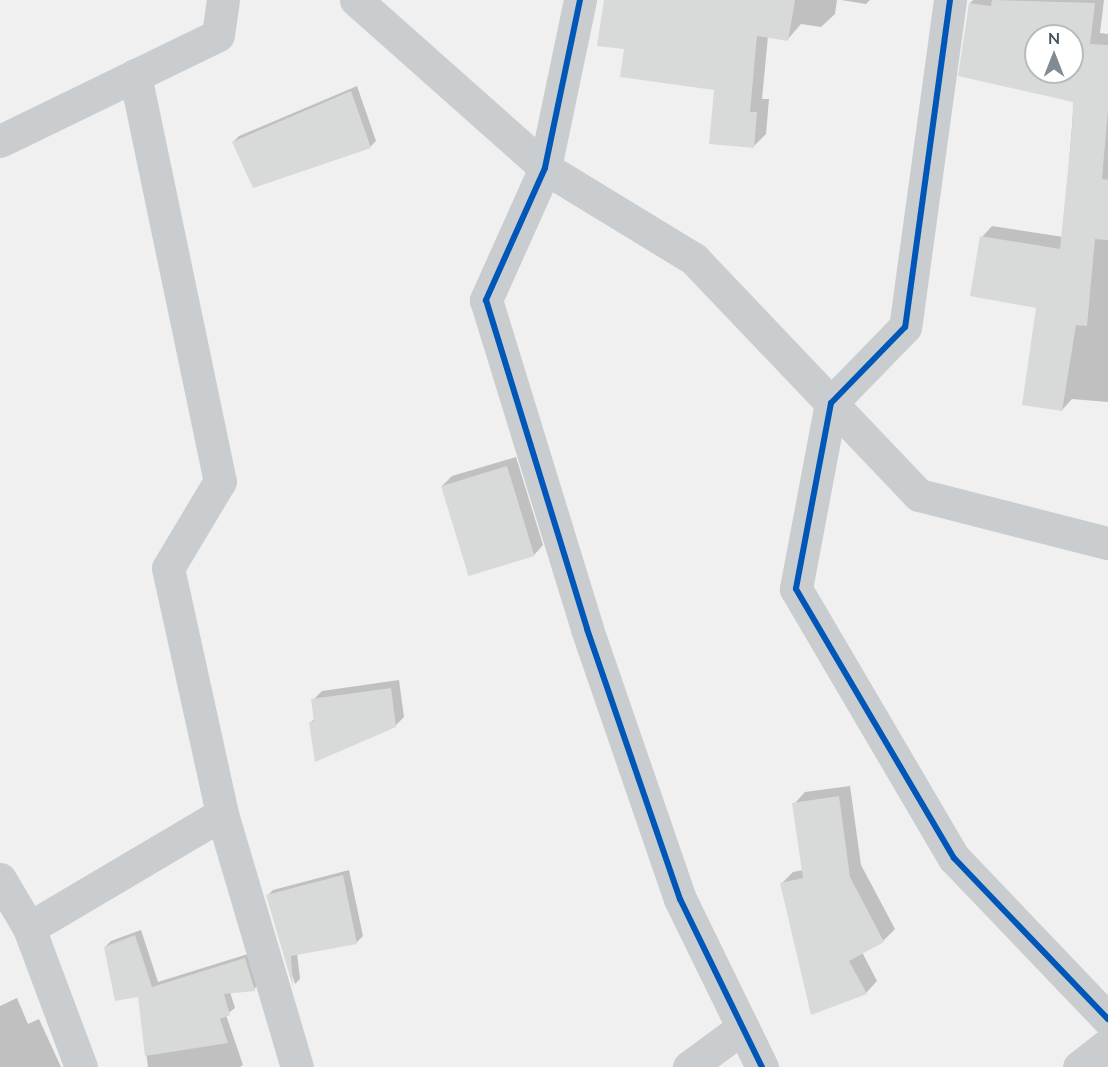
<!DOCTYPE html>
<html>
<head>
<meta charset="utf-8">
<style>
  body { margin:0 }
  #map { position:relative; width:1108px; height:1067px; overflow:hidden; background:#f1f0f0; font-family:Mulish,sans-serif }
  div>[style] { position:absolute }
  .shadow>* { inset:0; background:#0003 }
  .building>* { inset:0; background:#d8d9d9; transform-origin:0 0 }
  .street>* { height:33px; margin:-16.5px; padding:0 16.5px; transform-origin:16.5px; border-radius:16.5px; background:#c9cdcf }
  .cycleway>* { height:6px; margin:-3px; padding:0 3px; transform-origin:3px; border-radius:3px; background:#0057b8 }
  span { translate:-50% -50%; white-space:nowrap; text-align:center; line-height:1.15; -webkit-text-stroke:5px #fff; paint-order:stroke }
  .north { position:absolute; left:1024px; top:24px; width:60px; height:60px; box-sizing:border-box; background:#fff; border:2px solid #b5bbbf; border-radius:50%; rotate:0deg; font-size:16px; font-weight:700; line-height:24px; text-align:center; color:#46555e }
  .north::after { content:''; display:block; margin:auto; width:21px; height:27px; background:#828b91; clip-path:polygon(50% 0,100% 100%,50% 72%,0 100%) }
</style>
</head>
<body>
<div id="map">
  <div class="shadow">
    <div style="clip-path:polygon(613px 0,837px 0,835px 14px,821px 27px,801px 24px,787px 40px,768px 36px,762px 99px,769px 99px,766px 134px,753px 147px,716px 88px,625px 47px)"></div>
    <div style="clip-path:polygon(841px 0,870px 0,866px 4px)"></div>
    <div style="clip-path:polygon(evenodd,973px 0,1104px 0,1100px 33px,1108px 34px,1108px 402px,1072px 399px,1062px 410px,1038px 306px,982px 237px,992px 226px,1063px 237px,1074px 101px,960px 75px,970px 3px,973px 0,1036px 36px,1072px 36px,1072px 72px,1036px 72px,1036px 36px)"></div>
    <div style="clip-path:polygon(357px 86px,376px 141px,370px 147px,233px 142px,239px 136px)"></div>
    <div style="clip-path:polygon(516px 457px,543px 545px,534px 555px,442px 486px,452px 476px)"></div>
    <div style="clip-path:polygon(399px 680px,404px 717px,395px 726px,311px 722px,315px 718px,313px 700px,322px 691px)"></div>
    <div style="clip-path:polygon(850px 786px,861px 865px,895px 929px,883px 941px,862px 952px,877px 981px,866px 993px,781px 884px,793px 872px,803px 870px,794px 804px,805px 792px)"></div>
    <div style="clip-path:polygon(349px 870px,363px 936px,357px 942px,297px 953px,300px 979px,295px 984px,267px 896px,273px 890px)"></div>
    <div style="clip-path:polygon(141px 930px,158px 982px,251px 953px,260px 983px,254px 989px,230px 992px,235px 1008px,226px 1015px,243px 1065px,240px 1067px,148px 1067px,139px 995px,105px 947px,111px 941px)"></div>
    <div style="clip-path:polygon(17px 998px,28px 1024px,39px 1019px,61px 1067px,0 1067px,0 1006px)"></div>
  </div>
  <div class="building">
    <div style="clip-path:polygon(604px 0,795px 0,788px 41px,757px 36px,750px 112px,757px 112px,754px 148px,709px 144px,714px 90px,620px 77px,624px 49px,597px 46px)"></div>
    <div style="clip-path:polygon(evenodd,992px 0,1095px 3px,1090px 44px,1108px 45px,1108px 109px,1102px 179px,1108px 180px,1108px 240px,1095px 239px,1087px 326px,1076px 325px,1062px 411px,1022px 405px,1036px 308px,970px 296px,980px 236px,1060px 249px,1072px 130px,1073px 102px,958px 76px,969px 3px,991px 6px,992px 0,1036px 36px,1072px 36px,1072px 72px,1036px 72px,1036px 36px)"></div>
    <div style="clip-path:polygon(351px 91px,371px 148px,253px 188px,232px 142px)"></div>
    <div style="left:507px;top:466px;width:94px;height:69px;rotate:73deg"></div>
    <div style="clip-path:polygon(391px 688px,396px 727px,315px 762px,309px 722px,314px 721px,311px 699px)"></div>
    <div style="clip-path:polygon(839px 796px,850px 877px,884px 942px,849px 961px,867px 994px,811px 1015px,780px 883px,803px 878px,792px 803px)"></div>
    <div style="clip-path:polygon(343px 875px,357px 944px,291px 956px,293px 987px,266px 895px)"></div>
    <div style="clip-path:polygon(135px 935px,152px 987px,245px 958px,255px 991px,224px 994px,230px 1015px,220px 1019px,228px 1043px,145px 1056px,138px 997px,115px 1001px,104px 947px)"></div>
  </div>
  <div class="street">
    <div style="left:356px;top:0;width:253px;rotate:41.6deg"></div>
    <div style="left:545px;top:168px;width:175px;rotate:31.4deg"></div>
    <div style="left:694px;top:259px;width:326px;rotate:46.4deg"></div>
    <div style="left:919px;top:495px;width:195px;rotate:14.3deg"></div>
    <div style="left:580px;top:0;width:172px;rotate:101.8deg"></div>
    <div style="left:545px;top:168px;width:145px;rotate:114.1deg"></div>
    <div style="left:486px;top:300px;width:344px;rotate:72.9deg"></div>
    <div style="left:587px;top:629px;width:286px;rotate:71deg"></div>
    <div style="left:680px;top:899px;width:187px;rotate:64deg"></div>
    <div style="left:950px;top:0;width:330px;rotate:97.8deg"></div>
    <div style="left:905px;top:327px;width:106px;rotate:134.2deg"></div>
    <div style="left:831px;top:403px;width:189px;rotate:100.7deg"></div>
    <div style="left:796px;top:589px;width:312px;rotate:59.6deg"></div>
    <div style="left:954px;top:858px;width:223px;rotate:46.3deg"></div>
    <div style="left:135px;top:75px;width:415px;rotate:78.2deg"></div>
    <div style="left:220px;top:481px;width:101px;rotate:120.9deg"></div>
    <div style="left:168px;top:568px;width:252px;rotate:77.6deg"></div>
    <div style="left:222px;top:814px;width:264px;rotate:73.5deg"></div>
    <div style="left:0;top:141px;width:242px;rotate:-25.9deg"></div>
    <div style="left:218px;top:35px;width:35px;rotate:-82deg"></div>
    <div style="left:0;top:879px;width:57px;rotate:59.4deg"></div>
    <div style="left:29px;top:928px;width:148px;rotate:69.5deg"></div>
    <div style="left:29px;top:928px;width:224px;rotate:-30.6deg"></div>
    <div style="left:689px;top:1067px;width:66px;rotate:-36.3deg"></div>
    <div style="left:1079px;top:1067px;width:37px;rotate:-38deg"></div>
  </div>
  <div class="cycleway">
    <div style="left:580px;top:0;width:172px;rotate:101.8deg"></div>
    <div style="left:545px;top:168px;width:145px;rotate:114.1deg"></div>
    <div style="left:486px;top:300px;width:344px;rotate:72.9deg"></div>
    <div style="left:587px;top:629px;width:286px;rotate:71deg"></div>
    <div style="left:680px;top:899px;width:187px;rotate:64deg"></div>
    <div style="left:950px;top:0;width:330px;rotate:97.8deg"></div>
    <div style="left:905px;top:327px;width:106px;rotate:134.2deg"></div>
    <div style="left:831px;top:403px;width:189px;rotate:100.7deg"></div>
    <div style="left:796px;top:589px;width:312px;rotate:59.6deg"></div>
    <div style="left:954px;top:858px;width:223px;rotate:46.3deg"></div>
  </div>
  <div class="north">N</div>
</div>
</body>
</html>
